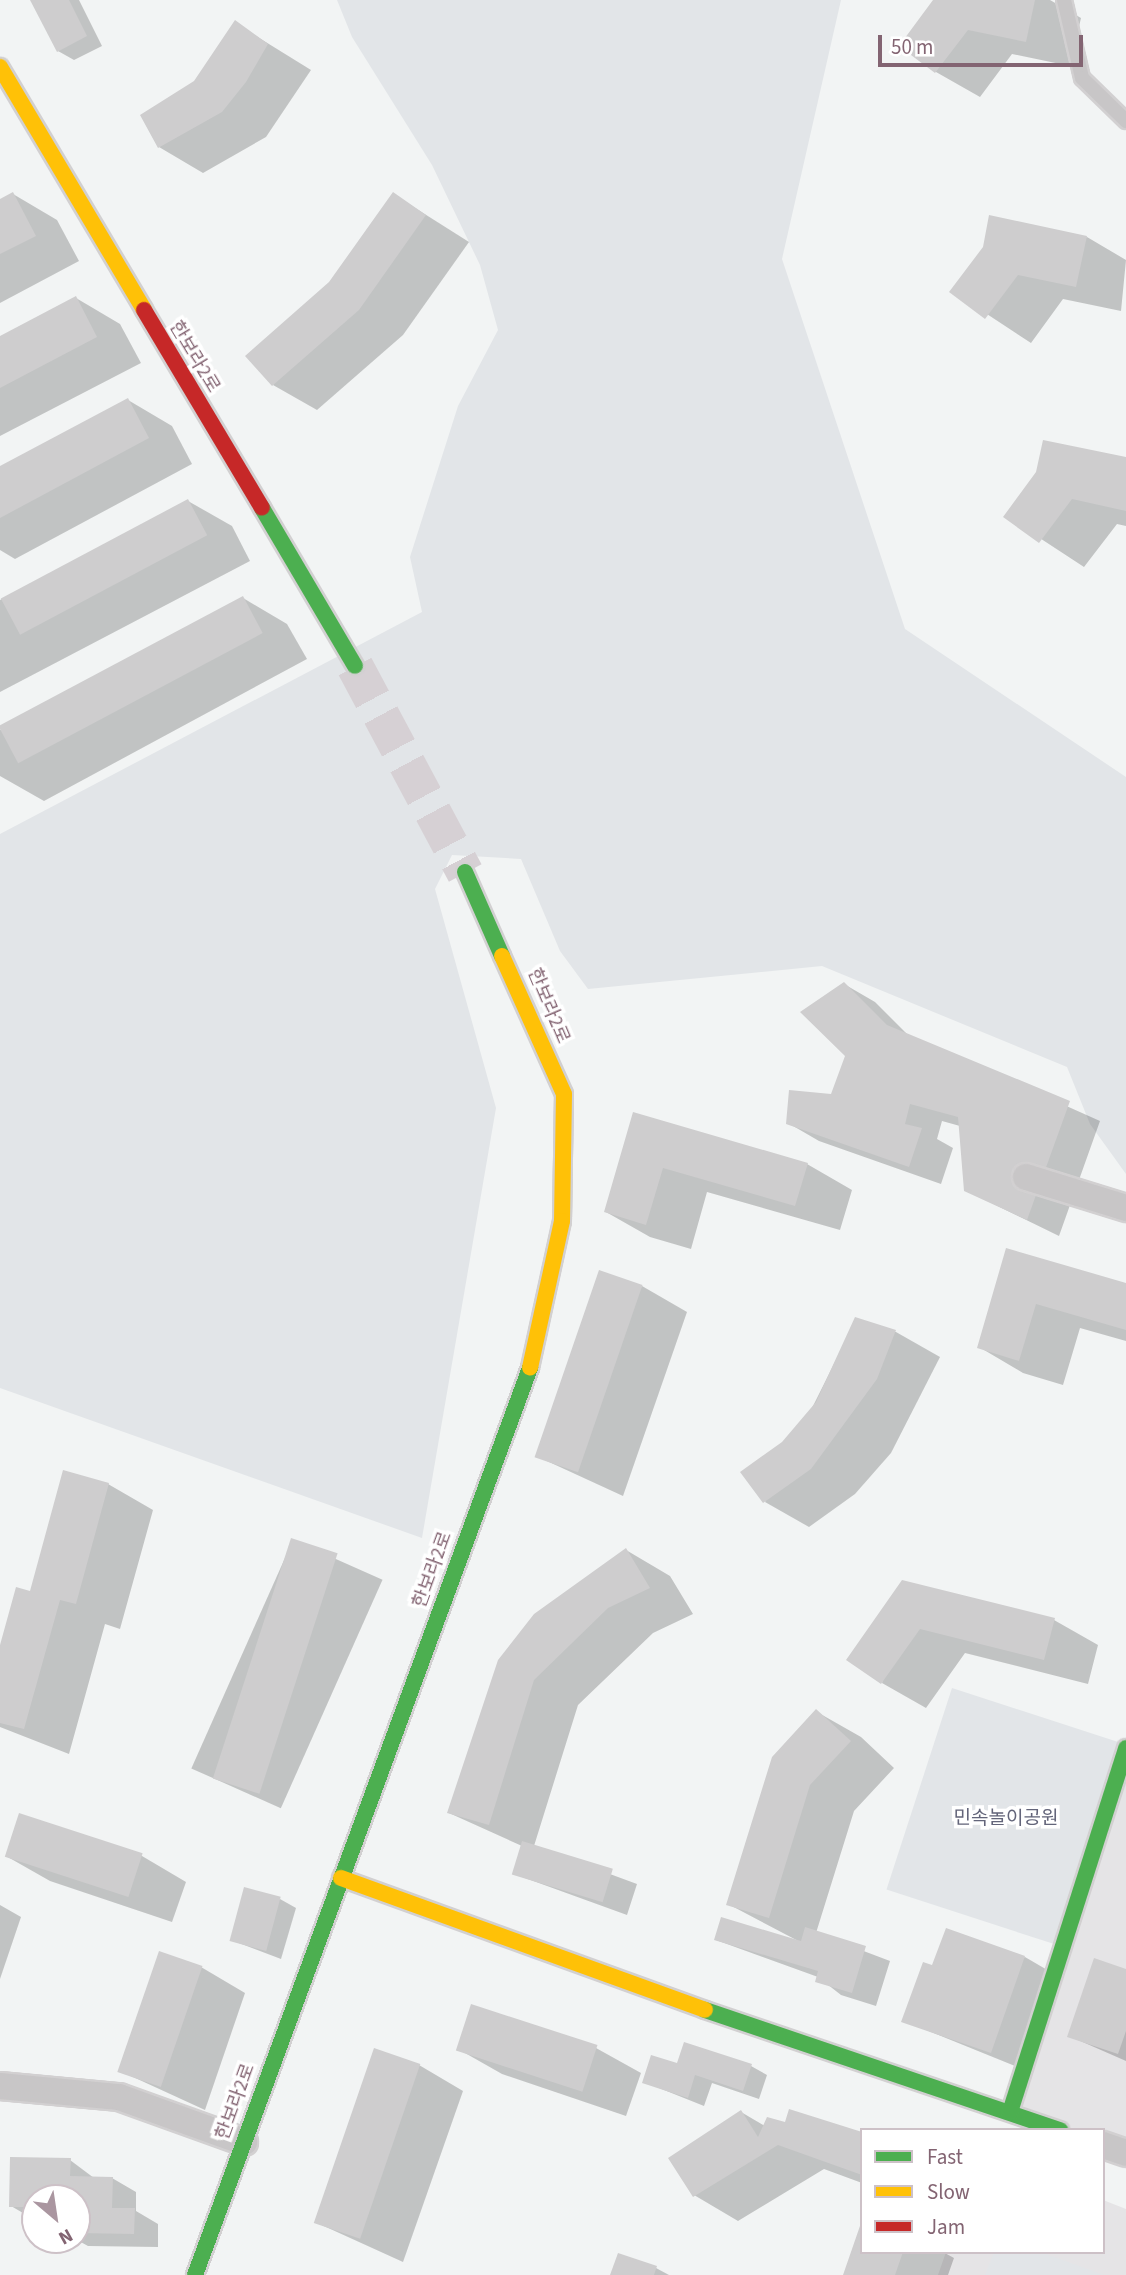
<!DOCTYPE html>
<html>
<head>
<meta charset="utf-8">
<style>
  body { margin:0 }
  #map { position:relative; width:1126px; height:2275px; overflow:hidden; background:#f2f4f4; font-family:"Source Sans 3","Noto Sans KR",sans-serif }
  div>[style] { position:absolute }
  .built>* { inset:0; background:#e5e4e6 }
  .green>* { inset:0; background:#e2e5e8; transform-origin:0 0 }
  .shadow>* { inset:0; background:#0003; transform-origin:0 0 }
  .building>* { inset:0; background:#cecdce; transform-origin:0 0 }
  .secondary-tunnel>* { height:37px; margin-top:-18.5px; transform-origin:0; background:repeating-linear-gradient(90deg,#d6d0d4 0 37px,transparent 0 55px) }
  .roads { filter:drop-shadow(2px 0 #d2d0d1) drop-shadow(-2px 0 #d2d0d1) drop-shadow(0 2px #d2d0d1) drop-shadow(0 -2px #d2d0d1) }
  .lane>* { height:14px; margin:-7px; padding:0 7px; transform-origin:7px; border-radius:7px; background:#c8c6c7 }
  .street>* { height:26px; margin:-13px; padding:0 13px; transform-origin:13px; border-radius:13px; background:#c8c6c7 }
  .fast>* { height:16px; margin:-8px; padding:0 8px; transform-origin:8px; border-radius:8px; background:#4caf50 }
  .slow>* { height:16px; margin:-8px; padding:0 8px; transform-origin:8px; border-radius:8px; background:#ffc107 }
  .jam>* { height:16px; margin:-8px; padding:0 8px; transform-origin:8px; border-radius:8px; background:#c62828 }
  span { translate:-50% -50%; white-space:nowrap; text-align:center; line-height:1.15; -webkit-text-stroke:7px #fff; paint-order:stroke }
  .street-label { font-size:19px; color:#836472 }
  .park-label { font-size:19px; color:#63657a }
  .legend { position:absolute; left:860px; top:2128px; width:245px; height:126px; box-sizing:border-box; background:#fff; border:2px solid #cdc1c7; margin:0; padding:9px 12px; list-style:none; font-size:21px; color:#836472 }
  .legend li { display:flex; align-items:center; gap:14px; height:35px }
  .legend b { width:35px; border:2px solid #cdc1c7 }
  .north { position:absolute; left:21px; top:2184px; width:70px; height:70px; box-sizing:border-box; background:#fff; border:2px solid #cdc1c7; border-radius:50%; rotate:151deg; font-size:19px; font-weight:700; line-height:28px; text-align:center; color:#836472 }
  .north::after { content:''; display:block; margin:auto; width:24px; height:32px; background:#aa96a0; clip-path:polygon(50% 0,100% 100%,50% 72%,0 100%) }
  .scale { position:absolute; left:878px; top:35px; width:205px; height:32px; box-sizing:border-box; border:4px solid #836472; border-top:0; padding-left:9px; font-size:21px; line-height:24px; white-space:nowrap; color:#836472; -webkit-text-stroke:5px #fff; paint-order:stroke }
</style>
</head>
<body>
<div id="map">
  <div class="built">
    <div style="clip-path:polygon(1126px 1748px,1126px 2153px,1103px 2145px,1103px 2130px,1060px 2130px,1011px 2112px)"></div>
    <div style="clip-path:polygon(1103px 2200px,1126px 2209px,1126px 2275px,938px 2275px,946px 2252px,1103px 2252px)"></div>
  </div>
  <div class="green">
    <div style="clip-path:polygon(337px 0,841px 0,782px 259px,905px 629px,1126px 777px,1126px 1174px,1090px 1124px,1067px 1067px,822px 966px,588px 989px,560px 951px,521px 859px,452px 855px,435px 889px,496px 1108px,422px 1538px,0 1388px,0 834px,422px 612px,410px 557px,458px 406px,498px 330px,480px 265px,432px 165px,352px 37px)"></div>
    <div style="left:952px;top:1688px;width:182px;height:212px;rotate:18deg"></div>
    <div style="clip-path:polygon(994px 2252px,1041px 2252px,1104px 2275px,985px 2275px)"></div>
  </div>
  <div class="shadow">
    <div style="clip-path:polygon(32px 0,79px 0,102px 46px,74px 60px,58px 51px)"></div>
    <div style="clip-path:polygon(934px 0,1050px 0,1081px 18px,1070px 66px,1012px 54px,980px 97px,936px 72px)"></div>
    <div style="clip-path:polygon(235px 23px,311px 70px,266px 137px,203px 173px,159px 147px)"></div>
    <div style="clip-path:polygon(13px 194px,57px 220px,79px 261px,0 303px,0 201px)"></div>
    <div style="clip-path:polygon(393px 194px,469px 242px,403px 335px,317px 410px,273px 385px,330px 283px)"></div>
    <div style="clip-path:polygon(1087px 237px,1126px 260px,1121px 311px,1063px 299px,1031px 343px,952px 291px)"></div>
    <div style="clip-path:polygon(76px 298px,120px 324px,141px 363px,0 436px,0 338px)"></div>
    <div style="clip-path:polygon(128px 400px,172px 426px,192px 464px,15px 559px,0 550px,0 468px)"></div>
    <div style="clip-path:polygon(1126px 459px,1126px 526px,1117px 524px,1084px 567px,1006px 516px)"></div>
    <div style="clip-path:polygon(188px 501px,232px 526px,250px 561px,0 692px,0 600px)"></div>
    <div style="clip-path:polygon(243px 598px,287px 624px,307px 659px,44px 801px,0 776px,0 730px)"></div>
    <div style="clip-path:polygon(844px 984px,875px 1002px,909px 1036px,1100px 1121px,1059px 1236px,965px 1190px,960px 1126px,942px 1121px,937px 1139px,953px 1148px,941px 1184px,819px 1141px,788px 1123px,832px 1096px,847px 1056px)"></div>
    <div style="clip-path:polygon(634px 1115px,807px 1164px,852px 1190px,840px 1230px,707px 1192px,691px 1249px,650px 1237px,606px 1212px)"></div>
    <div style="clip-path:polygon(1007px 1250px,1126px 1285px,1126px 1341px,1080px 1328px,1063px 1385px,1023px 1373px,979px 1347px)"></div>
    <div style="clip-path:polygon(642px 1286px,687px 1312px,623px 1496px,536px 1456px)"></div>
    <div style="clip-path:polygon(856px 1320px,896px 1332px,940px 1357px,891px 1453px,855px 1494px,809px 1527px,765px 1502px)"></div>
    <div style="clip-path:polygon(108px 1484px,153px 1510px,120px 1629px,105px 1624px,69px 1754px,0 1727px,0 1651px,31px 1593px)"></div>
    <div style="left:293px;top:1540px;width:98px;height:250px;rotate:24deg"></div>
    <div style="clip-path:polygon(626px 1550px,670px 1576px,693px 1614px,653px 1633px,578px 1705px,534px 1846px,637px 1884px,627px 1915px,514px 1874px,522px 1846px,449px 1813px,500px 1661px)"></div>
    <div style="clip-path:polygon(902px 1582px,1054px 1620px,1098px 1645px,1088px 1684px,965px 1653px,926px 1708px,882px 1683px)"></div>
    <div style="clip-path:polygon(817px 1712px,861px 1737px,894px 1768px,854px 1811px,816px 1933px,890px 1961px,876px 2006px,841px 1995px,818px 1977px,716px 1940px,802px 1943px,728px 1904px)"></div>
    <div style="clip-path:polygon(20px 1815px,142px 1856px,186px 1882px,172px 1922px,50px 1881px,6px 1856px)"></div>
    <div style="clip-path:polygon(280px 1899px,296px 1908px,281px 1959px,231px 1940px)"></div>
    <div style="clip-path:polygon(0 1905px,21px 1917px,0 1979px)"></div>
    <div style="clip-path:polygon(1025px 1957px,1049px 1971px,1015px 2066px,904px 2021px)"></div>
    <div style="clip-path:polygon(201px 1967px,245px 1993px,205px 2110px,120px 2071px)"></div>
    <div style="clip-path:polygon(1126px 1971px,1126px 2061px,1069px 2036px)"></div>
    <div style="clip-path:polygon(596px 2048px,641px 2073px,626px 2116px,502px 2074px,458px 2049px)"></div>
    <div style="clip-path:polygon(419px 2065px,463px 2091px,403px 2262px,315px 2222px)"></div>
    <div style="clip-path:polygon(678px 2065px,751px 2066px,767px 2075px,759px 2099px,712px 2083px,704px 2106px,644px 2082px)"></div>
    <div style="clip-path:polygon(741px 2112px,765px 2126px,862px 2134px,862px 2183px,824px 2169px,738px 2221px,694px 2195px)"></div>
    <div style="clip-path:polygon(70px 2160px,94px 2178px,112px 2178px,136px 2192px,136px 2211px,158px 2224px,158px 2247px,88px 2246px,77px 2240px,77px 2198px,35px 2198px,35px 2220px,11px 2206px)"></div>
    <div style="clip-path:polygon(862px 2228px,862px 2252px,943px 2252px,954px 2258px,948px 2275px,845px 2275px)"></div>
    <div style="clip-path:polygon(619px 2255px,656px 2268px,669px 2275px,612px 2275px)"></div>
  </div>
  <div class="building">
    <div style="clip-path:polygon(30px 0,69px 0,87px 36px,57px 52px)"></div>
    <div style="clip-path:polygon(933px 0,1035px 0,1026px 42px,968px 30px,935px 73px,899px 46px)"></div>
    <div style="clip-path:polygon(235px 20px,268px 44px,246px 82px,222px 112px,158px 148px,140px 115px,194px 81px)"></div>
    <div style="clip-path:polygon(13px 192px,36px 236px,0 254px,0 199px)"></div>
    <div style="clip-path:polygon(393px 192px,426px 215px,359px 310px,272px 386px,245px 356px,329px 282px)"></div>
    <div style="clip-path:polygon(989px 215px,1087px 236px,1076px 287px,1018px 275px,985px 319px,949px 292px,983px 247px)"></div>
    <div style="clip-path:polygon(76px 296px,97px 337px,0 388px,0 336px)"></div>
    <div style="clip-path:polygon(128px 398px,149px 438px,0 518px,0 466px)"></div>
    <div style="clip-path:polygon(1043px 440px,1126px 457px,1126px 511px,1072px 499px,1039px 543px,1003px 517px,1036px 472px)"></div>
    <div style="left:188px;top:499px;width:41px;height:212px;rotate:62deg"></div>
    <div style="left:243px;top:596px;width:42px;height:277px;rotate:62deg"></div>
    <div style="clip-path:polygon(844px 982px,887px 1025px,1070px 1101px,1027px 1220px,964px 1191px,958px 1117px,910px 1104px,905px 1124px,922px 1128px,909px 1167px,786px 1124px,789px 1090px,831px 1094px,845px 1056px,800px 1012px)"></div>
    <div style="clip-path:polygon(633px 1112px,808px 1163px,795px 1206px,663px 1168px,646px 1225px,604px 1212px)"></div>
    <div style="clip-path:polygon(1006px 1248px,1126px 1283px,1126px 1330px,1036px 1304px,1019px 1361px,977px 1348px)"></div>
    <div style="left:599px;top:1270px;width:46px;height:198px;rotate:19deg"></div>
    <div style="clip-path:polygon(855px 1317px,896px 1330px,877px 1379px,811px 1469px,763px 1503px,740px 1472px,782px 1442px,816px 1402px)"></div>
    <div style="clip-path:polygon(63px 1470px,109px 1483px,76px 1604px,60px 1600px,24px 1729px,0 1723px,0 1645px,16px 1587px,30px 1591px)"></div>
    <div style="left:291px;top:1538px;width:49px;height:253px;rotate:18deg"></div>
    <div style="clip-path:polygon(626px 1548px,650px 1588px,608px 1608px,534px 1680px,489px 1825px,447px 1813px,498px 1660px,534px 1614px)"></div>
    <div style="clip-path:polygon(902px 1580px,1055px 1618px,1044px 1660px,920px 1629px,881px 1684px,846px 1660px)"></div>
    <div style="clip-path:polygon(816px 1709px,851px 1741px,810px 1785px,769px 1918px,726px 1905px,772px 1757px)"></div>
    <div style="left:19px;top:1813px;width:130px;height:46px;rotate:18deg"></div>
    <div style="left:522px;top:1841px;width:95px;height:35px;rotate:17deg"></div>
    <div style="left:244px;top:1887px;width:38px;height:56px;rotate:15deg"></div>
    <div style="clip-path:polygon(721px 1917px,801px 1941px,805px 1927px,866px 1946px,852px 1993px,815px 1982px,818px 1971px,714px 1940px)"></div>
    <div style="clip-path:polygon(946px 1928px,1025px 1956px,991px 2053px,901px 2022px,923px 1962px,932px 1965px)"></div>
    <div style="left:159px;top:1951px;width:46px;height:128px;rotate:19deg"></div>
    <div style="clip-path:polygon(1094px 1958px,1126px 1969px,1126px 2031px,1118px 2054px,1067px 2037px)"></div>
    <div style="left:471px;top:2004px;width:133px;height:49px;rotate:18deg"></div>
    <div style="clip-path:polygon(684px 2042px,752px 2064px,743px 2091px,695px 2075px,688px 2098px,642px 2083px,651px 2055px,677px 2063px)"></div>
    <div style="left:374px;top:2048px;width:49px;height:185px;rotate:19deg"></div>
    <div style="clip-path:polygon(789px 2109px,862px 2132px,862px 2175px,778px 2145px,693px 2197px,668px 2158px,741px 2110px,758px 2137px,767px 2117px,785px 2122px)"></div>
    <div style="clip-path:polygon(10px 2157px,71px 2158px,70px 2176px,113px 2177px,112px 2208px,135px 2208px,134px 2234px,77px 2233px,77px 2198px,35px 2198px,35px 2207px,9px 2207px)"></div>
    <div style="clip-path:polygon(861px 2223px,862px 2252px,903px 2252px,895px 2275px,843px 2275px)"></div>
    <div style="clip-path:polygon(618px 2253px,657px 2266px,654px 2275px,610px 2275px)"></div>
  </div>
  <div class="secondary-tunnel">
    <div style="left:355px;top:666px;width:234px;rotate:61.9deg"></div>
  </div>
  <div class="roads">
    <div class="lane">
      <div style="left:1064px;top:0;width:80px;rotate:77deg"></div>
      <div style="left:1082px;top:78px;width:62px;rotate:44.3deg"></div>
    </div>
    <div class="street">
      <div style="left:1026px;top:1177px;width:105px;rotate:17.2deg"></div>
      <div style="left:0;top:2086px;width:120px;rotate:5.3deg"></div>
      <div style="left:119px;top:2097px;width:133px;rotate:19.8deg"></div>
      <div style="left:1103px;top:2145px;width:24px;rotate:19deg"></div>
    </div>
    <div class="fast">
      <div style="left:262px;top:508px;width:183px;rotate:59.5deg"></div>
      <div style="left:465px;top:872px;width:92px;rotate:66.2deg"></div>
      <div style="left:705px;top:2010px;width:375px;rotate:18.7deg"></div>
      <div style="left:1010px;top:2112px;width:382px;rotate:-72.3deg"></div>
      <div style="left:195px;top:2275px;width:967px;rotate:-69.73deg"></div>
    </div>
    <div class="slow">
      <div style="left:0;top:67px;width:282px;rotate:59.3deg"></div>
      <div style="left:502px;top:956px;width:151px;rotate:65.8deg"></div>
      <div style="left:564px;top:1094px;width:127px;rotate:90.9deg"></div>
      <div style="left:562px;top:1221px;width:150px;rotate:102.3deg"></div>
      <div style="left:341px;top:1878px;width:387px;rotate:19.9deg"></div>
    </div>
    <div class="jam">
      <div style="left:144px;top:310px;width:230px;rotate:59.2deg"></div>
    </div>
  </div>
  <div class="street-label">
    <span style="left:194px;top:357px;rotate:59deg">한보라2로</span>
    <span style="left:548px;top:1006px;rotate:67deg">한보라2로</span>
    <span style="left:433px;top:1570px;rotate:-70deg">한보라2로</span>
    <span style="left:236px;top:2102px;rotate:-70deg">한보라2로</span>
  </div>
  <div class="park-label">
    <span style="left:1006px;top:1819px">민속놀이공원</span>
  </div>
  <ul class="legend">
  <li><b style="height:9px;background:#4caf50"></b>Fast</li>
  <li><b style="height:9px;background:#ffc107"></b>Slow</li>
  <li><b style="height:9px;background:#c62828"></b>Jam</li>
  </ul>
  <div class="north">N</div>
  <div class="scale">50 m</div>
</div>
</body>
</html>
